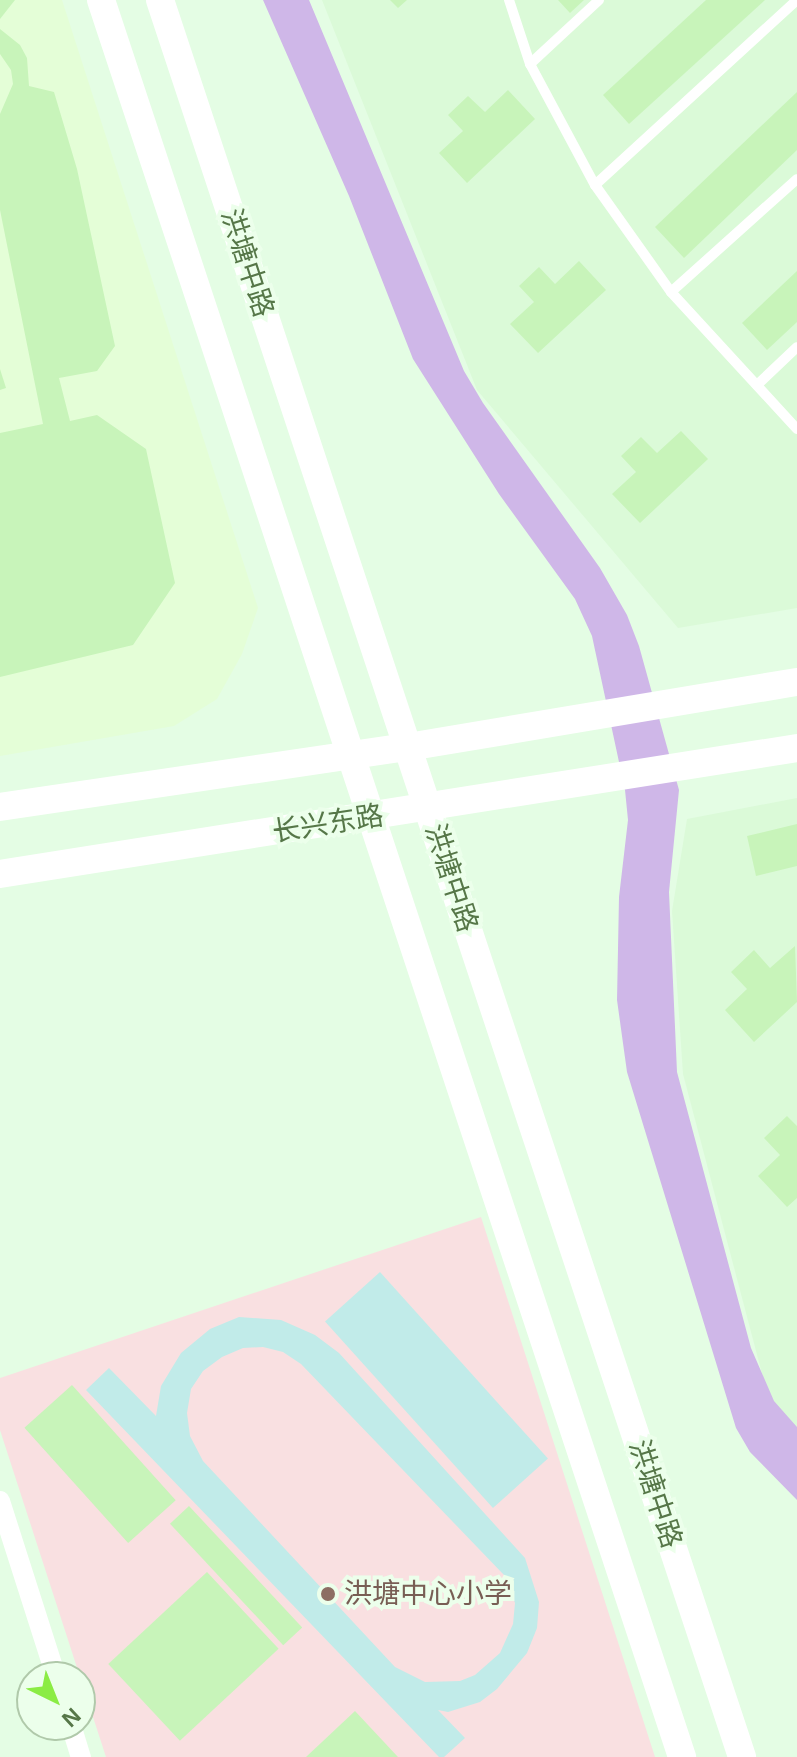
<!DOCTYPE html>
<html>
<head>
<meta charset="utf-8">
<style>
  body { margin:0 }
  #map { position:relative; width:797px; height:1757px; overflow:hidden; background:#e4fde4; font-family:Helvetica,"Noto Sans SC",sans-serif }
  div>[style] { position:absolute }
  .residential>* { inset:0; background:#dbfad8 }
  .commercial>* { inset:0; background:#e4fed7 }
  .education>* { inset:0; background:#f9e0e1 }
  .green>* { inset:0; background:#c1ebe9; transform-origin:0 0 }
  .water>* { inset:0; background:#cfb7e8 }
  .building>* { inset:0; background:#c8f4ba; transform-origin:0 0 }
  .lane>* { height:10px; margin:-5px; padding:0 5px; transform-origin:5px; border-radius:5px; background:#fff }
  .street>* { height:20px; margin:-10px; padding:0 10px; transform-origin:10px; border-radius:10px; background:#fff }
  .secondary>* { height:28px; margin:-14px; padding:0 14px; transform-origin:14px; border-radius:14px; background:#fff }
  .dots>* { width:22px; height:22px; translate:-50% -50%; box-sizing:border-box; border:4px solid #ecffeb; border-radius:50% }
  span { translate:-50% -50%; white-space:nowrap; text-align:center; line-height:1.15; -webkit-text-stroke:8px #ecffeb; paint-order:stroke }
  .street-label { font-size:28px; color:#567748 }
  .education-label { font-size:28px; color:#785e54 }
  .left { translate:0 -50%; text-align:left }
  .north { position:absolute; left:16px; top:1661px; width:80px; height:80px; box-sizing:border-box; background:#ecffeb; border:2px solid #b0c9aa; border-radius:50%; rotate:137deg; font-size:22px; font-weight:700; line-height:32px; text-align:center; color:#567748 }
  .north::after { content:''; display:block; margin:auto; width:28px; height:36px; background:#8bec44; clip-path:polygon(50% 0,100% 100%,50% 72%,0 100%) }
</style>
</head>
<body>
<div id="map">
  <div class="residential">
    <div style="clip-path:polygon(322px 0,797px 0,797px 608px,678px 628px,477px 390px)"></div>
    <div style="clip-path:polygon(797px 798px,797px 1431px,770px 1404px,683px 1074px,672px 911px,687px 819px)"></div>
  </div>
  <div class="commercial">
    <div style="clip-path:polygon(0 0,62px 0,258px 608px,242px 654px,217px 699px,174px 726px,0 756px)"></div>
  </div>
  <div class="education">
    <div style="clip-path:polygon(481px 1217px,655px 1757px,106px 1757px,0 1430px,0 1378px)"></div>
  </div>
  <div class="green">
    <div style="left:380px;top:1272px;width:251px;height:74px;rotate:48deg"></div>
    <div style="clip-path:polygon(evenodd,239px 1317px,281px 1320px,315px 1335px,339px 1353px,525px 1558px,539px 1602px,537px 1628px,527px 1653px,497px 1689px,480px 1702px,448px 1712px,438px 1710px,465px 1738px,444px 1757px,439px 1757px,86px 1390px,109px 1368px,156px 1416px,161px 1386px,181px 1353px,210px 1329px,239px 1317px,263px 1347px,283px 1352px,301px 1364px,504px 1575px,515px 1603px,513px 1624px,500px 1653px,475px 1675px,460px 1681px,425px 1682px,395px 1667px,203px 1461px,190px 1436px,187px 1413px,191px 1389px,203px 1371px,222px 1357px,243px 1348px,263px 1347px)"></div>
  </div>
  <div class="water">
    <div style="clip-path:polygon(263px 0,309px 0,464px 371px,483px 403px,600px 568px,627px 615px,639px 646px,679px 790px,669px 892px,677px 1072px,751px 1348px,774px 1401px,797px 1427px,797px 1500px,750px 1452px,736px 1428px,627px 1072px,617px 1000px,619px 897px,628px 820px,625px 790px,592px 636px,575px 599px,499px 494px,413px 359px,349px 196px)"></div>
  </div>
  <div class="building">
    <div style="clip-path:polygon(0 0,15px 0,0 19px)"></div>
    <div style="clip-path:polygon(390px 0,407px 0,398px 8px)"></div>
    <div style="clip-path:polygon(558px 0,584px 0,570px 13px)"></div>
    <div style="clip-path:polygon(706px 0,765px 0,629px 124px,603px 95px)"></div>
    <div style="clip-path:polygon(0 29px,20px 45px,27px 58px,29px 86px,54px 92px,77px 169px,115px 346px,97px 371px,59px 378px,70px 421px,97px 415px,146px 449px,175px 583px,133px 645px,0 677px,0 433px,43px 424px,0 210px,0 114px,13px 84px,11px 70px,0 54px)"></div>
    <div style="clip-path:polygon(508px 90px,535px 119px,467px 183px,439px 153px,463px 131px,448px 115px,468px 96px,485px 112px)"></div>
    <div style="clip-path:polygon(797px 92px,797px 150px,684px 258px,655px 227px)"></div>
    <div style="clip-path:polygon(579px 261px,606px 290px,538px 353px,510px 324px,534px 302px,519px 286px,539px 267px,555px 284px)"></div>
    <div style="clip-path:polygon(797px 271px,797px 322px,767px 350px,742px 323px)"></div>
    <div style="clip-path:polygon(0 369px,6px 388px,0 390px)"></div>
    <div style="clip-path:polygon(681px 431px,708px 459px,640px 523px,612px 494px,636px 472px,621px 456px,641px 437px,657px 453px)"></div>
    <div style="clip-path:polygon(797px 824px,797px 866px,756px 876px,747px 836px)"></div>
    <div style="clip-path:polygon(795px 946px,797px 1002px,754px 1042px,725px 1010px,747px 989px,731px 972px,754px 950px,770px 968px)"></div>
    <div style="clip-path:polygon(787px 1116px,797px 1126px,797px 1198px,787px 1207px,758px 1176px,780px 1155px,764px 1138px)"></div>
    <div style="left:72px;top:1385px;width:155px;height:64px;rotate:48deg"></div>
    <div style="left:189px;top:1506px;width:166px;height:26px;rotate:47deg"></div>
    <div style="left:207px;top:1572px;width:105px;height:135px;rotate:47deg"></div>
    <div style="clip-path:polygon(355px 1711px,398px 1757px,306px 1757px)"></div>
  </div>
  <div class="lane">
    <div style="left:509px;top:0;width:67px;rotate:71.8deg"></div>
    <div style="left:530px;top:64px;width:137px;rotate:61.8deg"></div>
    <div style="left:595px;top:185px;width:131px;rotate:54.6deg"></div>
    <div style="left:671px;top:292px;width:186px;rotate:47.4deg"></div>
    <div style="left:530px;top:64px;width:94px;rotate:-42.8deg"></div>
    <div style="left:595px;top:185px;width:274px;rotate:-42.5deg"></div>
    <div style="left:671px;top:292px;width:169px;rotate:-41.9deg"></div>
    <div style="left:757px;top:385px;width:55px;rotate:-43.5deg"></div>
  </div>
  <div class="street">
    <div style="left:0;top:1501px;width:185px;rotate:72.3deg"></div>
    <div style="left:71px;top:1725px;width:34px;rotate:73deg"></div>
  </div>
  <div class="secondary">
    <div style="left:101px;top:0;width:1851px;rotate:71.7deg"></div>
    <div style="left:160px;top:0;width:1851px;rotate:71.67deg"></div>
    <div style="left:0;top:807px;width:412px;rotate:-8.4deg"></div>
    <div style="left:408px;top:747px;width:394px;rotate:-9.5deg"></div>
    <div style="left:0;top:874px;width:807px;rotate:-8.98deg"></div>
  </div>
  <div class="dots">
    <div style="left:328px;top:1594px;background:#8d6e63"></div>
  </div>
  <div class="street-label">
    <span style="left:247px;top:263px;rotate:72deg">洪塘中路</span>
    <span style="left:328px;top:824px;rotate:-9deg">长兴东路</span>
    <span style="left:451px;top:878px;rotate:72deg">洪塘中路</span>
    <span style="left:655px;top:1494px;rotate:72deg">洪塘中路</span>
  </div>
  <div class="education-label">
    <span class="left" style="left:344px;top:1594px">洪塘中心小学</span>
  </div>
  <div class="north">N</div>
</div>
</body>
</html>
